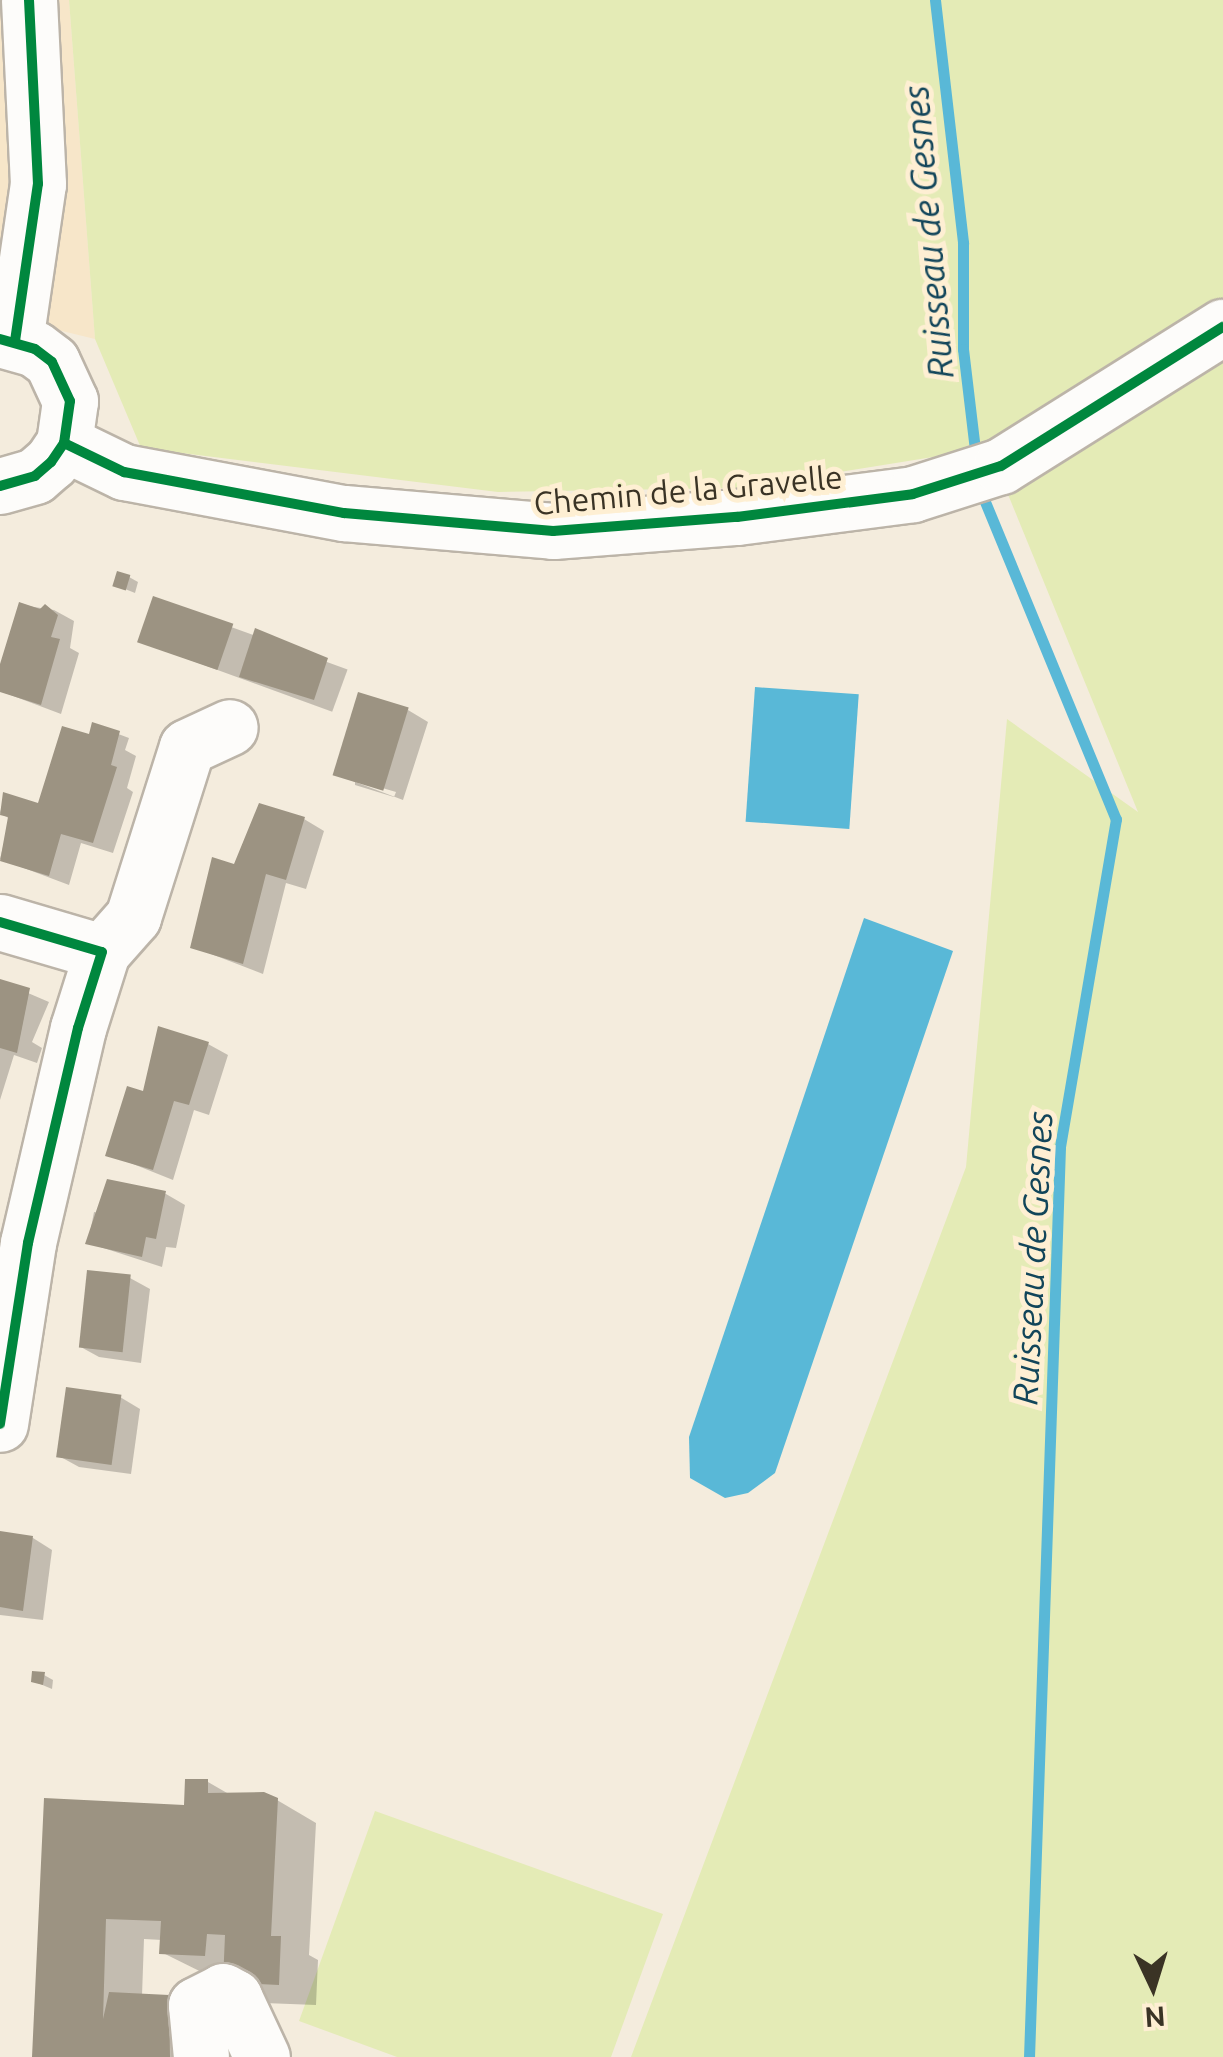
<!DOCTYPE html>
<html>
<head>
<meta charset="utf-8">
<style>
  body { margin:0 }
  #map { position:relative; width:1223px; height:2057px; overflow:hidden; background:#f4ecdd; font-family:Ubuntu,sans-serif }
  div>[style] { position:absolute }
  .built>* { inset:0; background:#f7e6c9 }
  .green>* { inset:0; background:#e4ebb6 }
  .water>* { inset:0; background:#59b8d7; transform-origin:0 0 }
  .shadow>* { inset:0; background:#0003; transform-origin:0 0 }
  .stream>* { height:11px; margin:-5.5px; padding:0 5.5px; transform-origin:5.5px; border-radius:5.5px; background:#59b8d7 }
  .building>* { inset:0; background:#9c9382; transform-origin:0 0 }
  .roads { filter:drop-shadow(2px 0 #bcb4a8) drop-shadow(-2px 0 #bcb4a8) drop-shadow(0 2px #bcb4a8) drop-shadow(0 -2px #bcb4a8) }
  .minor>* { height:55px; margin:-27.5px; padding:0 27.5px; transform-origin:27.5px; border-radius:27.5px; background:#fdfcfa }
  .cycleway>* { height:10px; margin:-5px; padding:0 5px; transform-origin:5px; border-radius:5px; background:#00873e }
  span { translate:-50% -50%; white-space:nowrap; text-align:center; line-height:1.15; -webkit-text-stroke:10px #feefd3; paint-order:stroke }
  .street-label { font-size:32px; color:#3a3325 }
  .water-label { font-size:35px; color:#12455a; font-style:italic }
  .north { position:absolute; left:1103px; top:1937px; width:100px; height:100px; -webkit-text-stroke:8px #feefd3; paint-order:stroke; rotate:176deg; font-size:28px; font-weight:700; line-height:40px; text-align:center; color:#3a3325 }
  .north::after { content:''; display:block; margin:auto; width:35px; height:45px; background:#3a3325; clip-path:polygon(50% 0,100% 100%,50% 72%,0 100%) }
</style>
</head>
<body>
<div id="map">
  <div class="built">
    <div style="clip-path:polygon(0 0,69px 0,95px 339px,0 316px)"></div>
  </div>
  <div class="green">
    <div style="clip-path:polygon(69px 0,1223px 0,1223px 2057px,631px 2057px,966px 1167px,1007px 719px,1138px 812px,989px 448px,740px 488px,498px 492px,141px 448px,95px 339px)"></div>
    <div style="clip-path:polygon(375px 1811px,663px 1914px,611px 2057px,397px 2057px,299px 2021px)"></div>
  </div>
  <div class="water">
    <div style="left:755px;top:687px;width:104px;height:135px;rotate:4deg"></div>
    <div style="clip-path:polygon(864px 918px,953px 951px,775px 1473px,748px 1493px,725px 1498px,690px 1478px,689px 1437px)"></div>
  </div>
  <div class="shadow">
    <div style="clip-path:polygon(129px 577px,138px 582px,135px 593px,115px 585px)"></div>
    <div style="left:154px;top:599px;width:206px;height:45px;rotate:20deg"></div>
    <div style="clip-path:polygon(21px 605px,54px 610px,74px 621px,70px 648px,79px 653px,61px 714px,0 691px)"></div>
    <div style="clip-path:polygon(evenodd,408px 710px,428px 722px,403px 800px,337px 775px,408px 710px,355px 780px,396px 792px,394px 797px,355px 785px,355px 780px)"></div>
    <div style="clip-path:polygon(94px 725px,129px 738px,125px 750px,136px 756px,127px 788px,133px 792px,113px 853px,81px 843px,69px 885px,0 859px,10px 819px,0 813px,5px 795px,40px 806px,101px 740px)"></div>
    <div style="clip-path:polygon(304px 819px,324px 831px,306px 889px,286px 883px,263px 974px,193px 947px,236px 867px)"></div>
    <div style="clip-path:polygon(0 981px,49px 1002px,32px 1042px,42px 1048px,37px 1063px,14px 1055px,0 1100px)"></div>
    <div style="clip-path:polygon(208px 1044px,228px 1055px,209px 1115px,194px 1110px,173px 1180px,108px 1154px,145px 1094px)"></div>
    <div style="clip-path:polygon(109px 1182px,166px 1194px,185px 1205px,176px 1248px,166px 1247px,162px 1267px,88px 1243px,94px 1212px,104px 1214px)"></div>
    <div style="clip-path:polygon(130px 1278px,150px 1289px,141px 1363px,99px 1357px,79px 1346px)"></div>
    <div style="clip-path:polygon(120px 1397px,140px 1409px,131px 1474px,79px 1467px,59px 1456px)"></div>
    <div style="clip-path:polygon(33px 1538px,52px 1550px,43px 1620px,0 1615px,0 1542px)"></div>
    <div style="clip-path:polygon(44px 1675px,53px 1680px,52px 1689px,33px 1681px)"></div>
    <div style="clip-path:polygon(208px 1782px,234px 1797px,277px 1800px,316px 1823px,309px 1955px,318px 1960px,316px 2005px,264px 2003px,161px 1952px,162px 1940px,144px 1939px,142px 1996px,168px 1997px,207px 2019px,207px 2057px,35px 2057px,46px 1801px,186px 1808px)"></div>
  </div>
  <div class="stream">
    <div style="left:935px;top:0;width:245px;rotate:83.4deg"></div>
    <div style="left:963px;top:243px;width:106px;rotate:90deg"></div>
    <div style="left:963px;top:349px;width:110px;rotate:83.2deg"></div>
    <div style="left:981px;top:492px;width:354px;rotate:67.6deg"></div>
    <div style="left:1116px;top:819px;width:333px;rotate:99.7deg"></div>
    <div style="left:1060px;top:1147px;width:911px;rotate:91.95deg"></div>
  </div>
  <div class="building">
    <div style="left:117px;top:571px;width:14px;height:16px;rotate:17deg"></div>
    <div style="left:153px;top:596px;width:85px;height:49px;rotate:19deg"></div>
    <div style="clip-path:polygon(19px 602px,40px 609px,45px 604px,58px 615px,51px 637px,60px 639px,41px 705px,0 692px,0 664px)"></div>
    <div style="clip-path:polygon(255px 628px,328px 658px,314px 700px,239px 677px)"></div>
    <div style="left:358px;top:692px;width:53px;height:87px;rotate:17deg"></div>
    <div style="clip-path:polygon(92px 722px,120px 731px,111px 765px,117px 767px,93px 843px,61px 834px,49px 876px,0 861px,8px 817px,0 815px,3px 792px,38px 803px,62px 726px,89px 734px)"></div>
    <div style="clip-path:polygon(259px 803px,305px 817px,286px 880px,266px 874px,243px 964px,190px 948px,212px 857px,234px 864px)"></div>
    <div style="clip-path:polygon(0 979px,30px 988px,17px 1053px,0 1048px)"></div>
    <div style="clip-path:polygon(158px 1026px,209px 1042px,189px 1105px,174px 1101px,153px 1170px,105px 1156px,127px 1086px,143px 1091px)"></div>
    <div style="clip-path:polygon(107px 1179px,166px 1191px,156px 1239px,146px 1237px,142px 1257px,85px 1244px)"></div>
    <div style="left:87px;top:1270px;width:44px;height:78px;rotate:6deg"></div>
    <div style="left:66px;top:1387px;width:56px;height:71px;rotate:8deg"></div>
    <div style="clip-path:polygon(0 1531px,33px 1536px,23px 1611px,0 1607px)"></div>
    <div style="clip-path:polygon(32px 1671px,45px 1672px,43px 1685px,31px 1682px)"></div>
    <div style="clip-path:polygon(185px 1779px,208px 1779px,208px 1793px,264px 1792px,278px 1798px,271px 1936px,281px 1936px,279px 1985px,223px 1982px,225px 1935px,207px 1934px,205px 1956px,159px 1954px,161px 1921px,106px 1919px,103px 2019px,109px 1992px,169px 1995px,170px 2057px,32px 2057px,44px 1798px,184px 1805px)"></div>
  </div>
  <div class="roads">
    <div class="minor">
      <div style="left:0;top:339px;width:36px;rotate:16deg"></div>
      <div style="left:35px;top:349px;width:21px;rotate:37deg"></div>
      <div style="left:52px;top:362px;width:43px;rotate:65.2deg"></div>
      <div style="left:70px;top:401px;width:42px;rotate:98.1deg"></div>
      <div style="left:64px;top:443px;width:23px;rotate:124deg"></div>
      <div style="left:51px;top:462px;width:21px;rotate:139deg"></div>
      <div style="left:35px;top:476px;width:36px;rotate:164deg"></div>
      <div style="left:15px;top:341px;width:159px;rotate:-81.7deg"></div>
      <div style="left:38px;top:184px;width:184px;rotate:-92.8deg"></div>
      <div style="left:64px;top:443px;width:67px;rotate:25.8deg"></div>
      <div style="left:124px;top:472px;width:224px;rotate:10.6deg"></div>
      <div style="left:344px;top:513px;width:210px;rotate:4.9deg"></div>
      <div style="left:553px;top:531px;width:185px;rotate:-4.4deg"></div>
      <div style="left:737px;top:517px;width:177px;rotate:-7.4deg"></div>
      <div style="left:913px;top:494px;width:92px;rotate:-17.7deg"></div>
      <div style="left:1001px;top:466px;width:262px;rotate:-32.1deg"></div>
      <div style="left:0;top:922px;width:106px;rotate:16.4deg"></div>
      <div style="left:102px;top:952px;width:80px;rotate:107.5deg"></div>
      <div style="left:78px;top:1028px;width:221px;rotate:103.1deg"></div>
      <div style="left:28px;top:1243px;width:183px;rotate:98.8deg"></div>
      <div style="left:102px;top:952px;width:47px;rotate:-48.5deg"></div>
      <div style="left:133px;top:917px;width:178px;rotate:-72.4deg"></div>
      <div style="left:187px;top:747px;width:47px;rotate:-24.9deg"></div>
      <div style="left:201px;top:2057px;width:52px;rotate:-95.5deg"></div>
      <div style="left:196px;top:2005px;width:30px;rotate:-27deg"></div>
      <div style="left:223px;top:1991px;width:13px;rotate:29deg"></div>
      <div style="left:234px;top:1997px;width:66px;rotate:65deg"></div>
    </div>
  </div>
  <div class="cycleway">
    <div style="left:0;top:339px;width:36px;rotate:16deg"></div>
    <div style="left:35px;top:349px;width:21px;rotate:37deg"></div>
    <div style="left:52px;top:362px;width:43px;rotate:65.2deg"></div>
    <div style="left:70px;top:401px;width:42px;rotate:98.1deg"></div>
    <div style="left:64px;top:443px;width:23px;rotate:124deg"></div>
    <div style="left:51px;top:462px;width:21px;rotate:139deg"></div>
    <div style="left:35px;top:476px;width:36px;rotate:164deg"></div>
    <div style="left:15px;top:341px;width:159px;rotate:-81.7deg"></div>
    <div style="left:38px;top:184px;width:184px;rotate:-92.8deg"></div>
    <div style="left:64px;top:443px;width:67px;rotate:25.8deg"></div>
    <div style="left:124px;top:472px;width:224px;rotate:10.6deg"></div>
    <div style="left:344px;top:513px;width:210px;rotate:4.9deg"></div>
    <div style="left:553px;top:531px;width:185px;rotate:-4.4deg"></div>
    <div style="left:737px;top:517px;width:177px;rotate:-7.4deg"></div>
    <div style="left:913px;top:494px;width:92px;rotate:-17.7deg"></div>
    <div style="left:1001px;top:466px;width:262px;rotate:-32.1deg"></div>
    <div style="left:0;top:922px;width:106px;rotate:16.4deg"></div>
    <div style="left:102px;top:952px;width:80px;rotate:107.5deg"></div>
    <div style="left:78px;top:1028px;width:221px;rotate:103.1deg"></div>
    <div style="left:28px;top:1243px;width:183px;rotate:98.8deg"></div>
  </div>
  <div class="street-label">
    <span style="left:688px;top:490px;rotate:-5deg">Chemin de la Gravelle</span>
  </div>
  <div class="water-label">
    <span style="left:928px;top:232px;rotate:-95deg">Ruisseau de Gesnes</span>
    <span style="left:1032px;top:1258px;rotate:-87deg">Ruisseau de Gesnes</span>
  </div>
  <div class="north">N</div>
</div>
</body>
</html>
